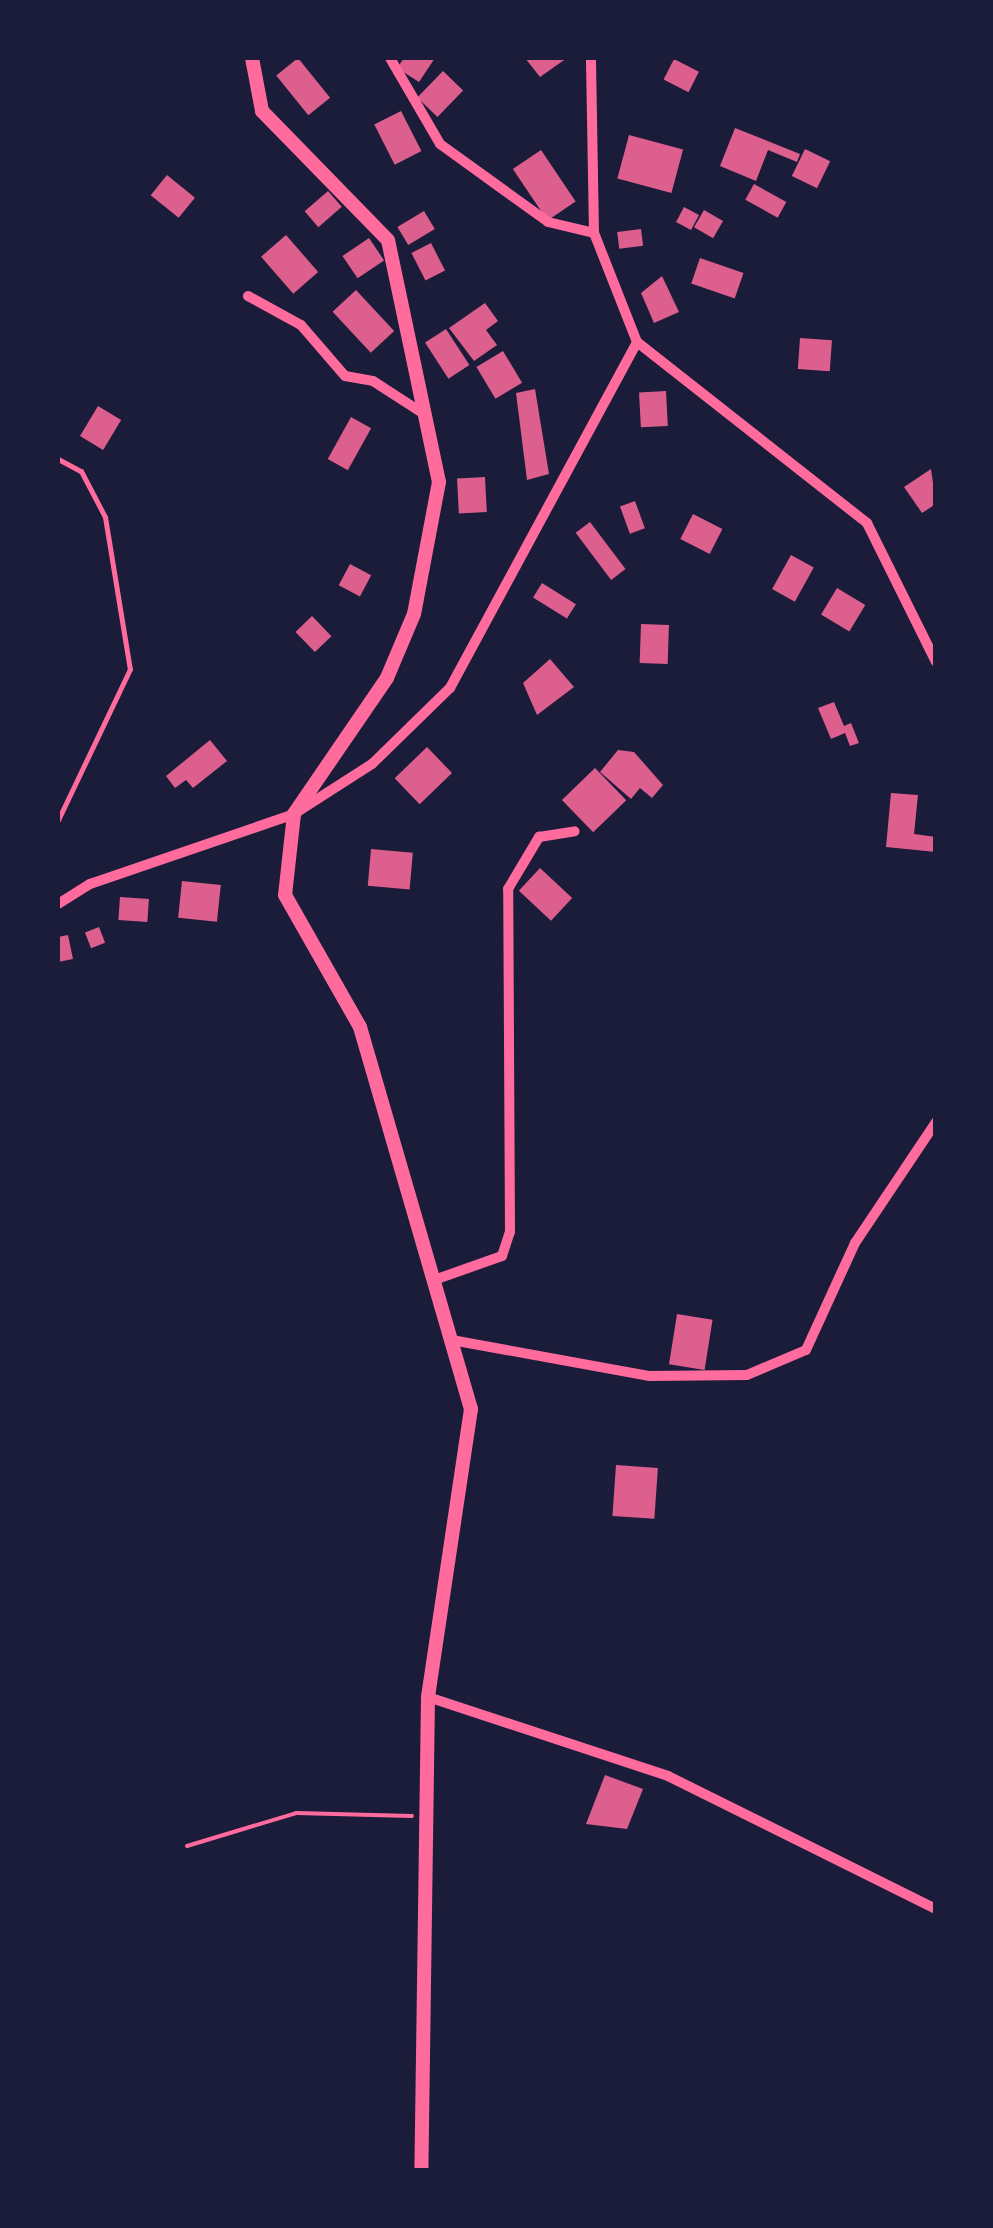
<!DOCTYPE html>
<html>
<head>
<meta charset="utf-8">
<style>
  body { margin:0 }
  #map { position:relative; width:993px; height:2228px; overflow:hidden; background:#1b1b3a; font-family:"Sofia Sans Condensed",sans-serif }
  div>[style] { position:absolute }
  .building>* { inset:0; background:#dd5f8e; transform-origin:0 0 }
  .path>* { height:4px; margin:-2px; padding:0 2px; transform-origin:2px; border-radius:2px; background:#ff6b9d }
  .service>* { height:5px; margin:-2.5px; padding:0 2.5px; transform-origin:2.5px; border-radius:2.5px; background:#ff6b9d }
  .minor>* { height:10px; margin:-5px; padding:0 5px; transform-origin:5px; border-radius:5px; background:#ff6b9d }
  .tertiary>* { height:14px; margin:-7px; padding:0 7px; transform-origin:7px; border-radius:7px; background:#ff6b9d }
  span { translate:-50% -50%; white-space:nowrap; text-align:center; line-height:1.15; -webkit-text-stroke:9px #1b1b3a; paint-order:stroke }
  .frame { position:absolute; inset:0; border:60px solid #1b1b3a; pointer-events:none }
</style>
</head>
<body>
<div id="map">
  <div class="building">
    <div style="left:298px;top:58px;width:51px;height:28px;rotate:51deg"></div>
    <div style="clip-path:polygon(404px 58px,435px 58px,419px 82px,397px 68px)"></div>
    <div style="clip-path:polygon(525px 58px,567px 58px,540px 77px)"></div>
    <div style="left:674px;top:59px;width:28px;height:23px;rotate:27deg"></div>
    <div style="left:443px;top:71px;width:28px;height:37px;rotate:44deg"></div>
    <div style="left:401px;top:111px;width:45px;height:30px;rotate:63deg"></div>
    <div style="clip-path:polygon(735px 128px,800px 154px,797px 162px,768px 150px,756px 181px,720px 166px)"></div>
    <div style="left:629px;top:135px;width:56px;height:45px;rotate:15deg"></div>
    <div style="left:805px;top:149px;width:28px;height:30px;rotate:26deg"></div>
    <div style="left:541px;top:150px;width:62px;height:34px;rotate:56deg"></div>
    <div style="left:167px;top:175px;width:36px;height:26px;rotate:39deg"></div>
    <div style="left:754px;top:184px;width:37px;height:18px;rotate:29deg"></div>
    <div style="left:328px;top:191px;width:21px;height:31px;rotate:49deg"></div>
    <div style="left:684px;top:207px;width:17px;height:17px;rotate:28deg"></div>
    <div style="left:704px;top:210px;width:22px;height:20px;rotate:30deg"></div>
    <div style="left:424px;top:211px;width:21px;height:31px;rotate:59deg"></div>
    <div style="left:641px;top:229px;width:17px;height:24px;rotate:83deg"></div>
    <div style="left:286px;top:235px;width:49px;height:33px;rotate:49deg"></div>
    <div style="left:369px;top:238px;width:27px;height:32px;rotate:56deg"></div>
    <div style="left:431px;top:243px;width:31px;height:22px;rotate:63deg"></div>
    <div style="left:700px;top:258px;width:46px;height:27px;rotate:19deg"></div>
    <div style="clip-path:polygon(662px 276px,679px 312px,654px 323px,641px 293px)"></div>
    <div style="left:356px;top:290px;width:56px;height:32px;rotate:47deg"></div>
    <div style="clip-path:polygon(485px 303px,498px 321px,486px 330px,497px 345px,474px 361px,449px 328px)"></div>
    <div style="left:446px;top:329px;width:43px;height:25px;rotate:57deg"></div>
    <div style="left:800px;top:338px;width:32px;height:31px;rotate:4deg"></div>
    <div style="left:503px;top:351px;width:37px;height:31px;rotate:59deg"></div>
    <div style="clip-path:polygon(535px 389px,549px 474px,527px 480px,516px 393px)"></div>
    <div style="left:666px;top:391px;width:35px;height:27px;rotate:87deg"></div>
    <div style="left:98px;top:406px;width:27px;height:35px;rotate:31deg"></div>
    <div style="left:351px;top:417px;width:23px;height:48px;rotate:29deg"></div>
    <div style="clip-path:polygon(931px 469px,936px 504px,922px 513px,904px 487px)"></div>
    <div style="left:485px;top:477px;width:35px;height:28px;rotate:87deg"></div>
    <div style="left:635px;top:501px;width:29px;height:16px;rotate:70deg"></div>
    <div style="left:693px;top:514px;width:33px;height:28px;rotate:27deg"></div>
    <div style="left:590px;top:522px;width:59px;height:18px;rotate:53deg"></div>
    <div style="left:791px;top:555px;width:26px;height:39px;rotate:29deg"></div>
    <div style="left:350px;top:564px;width:24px;height:24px;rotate:28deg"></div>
    <div style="left:542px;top:583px;width:40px;height:17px;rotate:32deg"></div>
    <div style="left:837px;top:588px;width:33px;height:31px;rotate:31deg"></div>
    <div style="left:312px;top:616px;width:28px;height:23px;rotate:46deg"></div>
    <div style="left:641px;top:624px;width:28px;height:39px;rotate:2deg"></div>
    <div style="clip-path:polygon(550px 659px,574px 687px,537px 715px,523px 683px)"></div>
    <div style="clip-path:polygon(834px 702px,844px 726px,851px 723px,859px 743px,850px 746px,845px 733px,831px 739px,818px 708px)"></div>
    <div style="clip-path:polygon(210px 740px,227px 761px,193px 788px,186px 780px,175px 788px,166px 776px)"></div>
    <div style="left:427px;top:747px;width:36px;height:45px;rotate:46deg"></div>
    <div style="clip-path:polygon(618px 750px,634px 752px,663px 785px,652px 798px,640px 788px,631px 799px,600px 772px)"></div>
    <div style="left:595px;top:768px;width:45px;height:46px;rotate:46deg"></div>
    <div style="clip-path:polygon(891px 793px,918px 795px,914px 834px,936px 837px,936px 852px,886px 847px)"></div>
    <div style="left:371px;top:849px;width:42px;height:37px;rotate:5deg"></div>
    <div style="left:540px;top:868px;width:44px;height:31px;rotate:43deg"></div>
    <div style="left:182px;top:881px;width:39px;height:37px;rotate:6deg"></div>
    <div style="left:120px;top:897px;width:29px;height:23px;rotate:4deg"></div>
    <div style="left:99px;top:927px;width:17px;height:15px;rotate:69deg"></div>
    <div style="clip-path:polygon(68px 935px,73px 959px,58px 962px,58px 937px)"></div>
    <div style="left:677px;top:1314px;width:36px;height:51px;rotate:9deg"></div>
    <div style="left:616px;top:1465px;width:42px;height:51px;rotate:4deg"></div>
    <div style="clip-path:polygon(605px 1775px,643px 1789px,627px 1829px,586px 1824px)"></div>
  </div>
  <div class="path">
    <div style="left:187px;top:1846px;width:114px;rotate:-16.8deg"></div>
    <div style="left:296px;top:1813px;width:116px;rotate:1.5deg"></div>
  </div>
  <div class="service">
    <div style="left:58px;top:459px;width:26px;rotate:28deg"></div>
    <div style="left:81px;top:471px;width:52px;rotate:62.4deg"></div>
    <div style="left:105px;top:517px;width:154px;rotate:80.7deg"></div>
    <div style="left:130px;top:669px;width:167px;rotate:115.5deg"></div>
  </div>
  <div class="minor">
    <div style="left:390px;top:58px;width:99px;rotate:59.8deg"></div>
    <div style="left:440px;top:144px;width:133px;rotate:35.8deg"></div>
    <div style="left:548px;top:222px;width:47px;rotate:13.4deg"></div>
    <div style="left:248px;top:296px;width:60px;rotate:28.7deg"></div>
    <div style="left:301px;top:325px;width:67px;rotate:49.2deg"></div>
    <div style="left:345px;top:376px;width:28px;rotate:10deg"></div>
    <div style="left:373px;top:381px;width:61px;rotate:32.9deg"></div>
    <div style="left:637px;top:342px;width:293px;rotate:38.2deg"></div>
    <div style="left:867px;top:523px;width:155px;rotate:63.6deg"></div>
    <div style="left:58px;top:904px;width:38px;rotate:-32deg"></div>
    <div style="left:90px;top:884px;width:216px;rotate:-18.9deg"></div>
    <div style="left:294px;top:814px;width:93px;rotate:-32.7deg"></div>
    <div style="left:372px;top:764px;width:109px;rotate:-44.3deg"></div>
    <div style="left:450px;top:688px;width:393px;rotate:-61.6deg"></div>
    <div style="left:637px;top:342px;width:117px;rotate:-111.5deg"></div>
    <div style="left:594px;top:233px;width:175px;rotate:-91deg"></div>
    <div style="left:434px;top:1280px;width:72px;rotate:-19.4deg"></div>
    <div style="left:502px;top:1256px;width:25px;rotate:-72deg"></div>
    <div style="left:510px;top:1232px;width:343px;rotate:-90.3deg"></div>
    <div style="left:508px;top:889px;width:61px;rotate:-59.2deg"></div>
    <div style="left:539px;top:837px;width:36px;rotate:-9deg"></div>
    <div style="left:457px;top:1341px;width:196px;rotate:10.3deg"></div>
    <div style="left:650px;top:1376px;width:97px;rotate:-0.6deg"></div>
    <div style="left:747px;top:1375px;width:64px;rotate:-23deg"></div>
    <div style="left:806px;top:1350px;width:118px;rotate:-65.4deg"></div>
    <div style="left:855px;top:1243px;width:146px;rotate:-56.2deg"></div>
    <div style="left:428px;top:1697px;width:253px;rotate:18.2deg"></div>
    <div style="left:668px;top:1776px;width:299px;rotate:26.4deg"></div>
  </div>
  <div class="tertiary">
    <div style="left:252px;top:58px;width:54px;rotate:79.3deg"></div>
    <div style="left:262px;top:111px;width:180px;rotate:45.7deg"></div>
    <div style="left:388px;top:240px;width:247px;rotate:78.1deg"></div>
    <div style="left:439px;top:482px;width:134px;rotate:100.7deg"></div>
    <div style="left:414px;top:614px;width:69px;rotate:112.9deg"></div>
    <div style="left:387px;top:678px;width:165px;rotate:124.4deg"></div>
    <div style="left:294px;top:814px;width:81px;rotate:96.3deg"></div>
    <div style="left:285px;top:895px;width:152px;rotate:60.4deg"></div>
    <div style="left:360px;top:1027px;width:398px;rotate:73.8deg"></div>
    <div style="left:471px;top:1409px;width:291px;rotate:98.5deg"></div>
    <div style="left:428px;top:1697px;width:473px;rotate:90.8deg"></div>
  </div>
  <div class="frame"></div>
</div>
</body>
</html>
